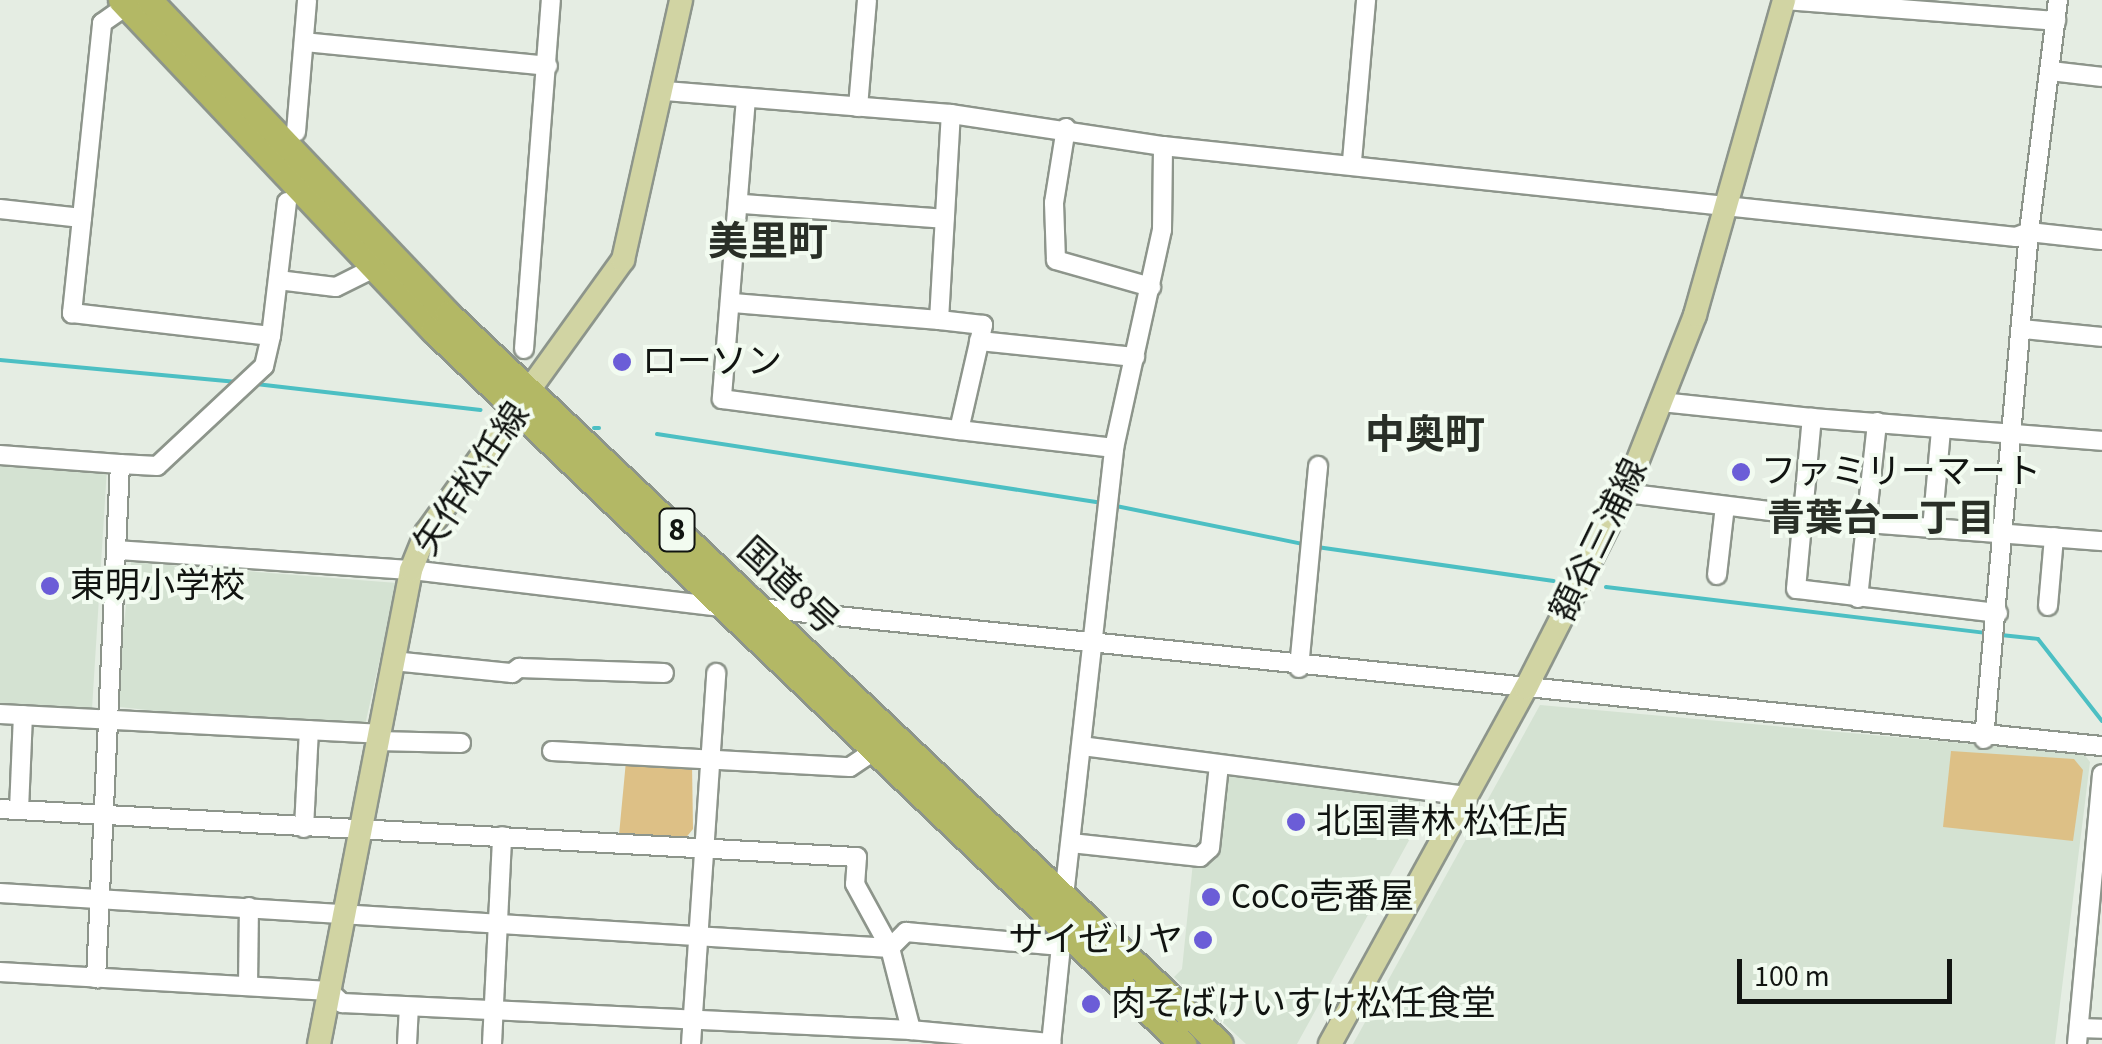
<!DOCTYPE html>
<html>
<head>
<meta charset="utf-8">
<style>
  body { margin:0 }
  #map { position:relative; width:2102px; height:1044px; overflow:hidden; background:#e5ede3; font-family:"Source Sans 3","Noto Sans JP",sans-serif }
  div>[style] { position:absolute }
  .built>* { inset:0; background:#d4e2d2 }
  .green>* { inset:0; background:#ddc086 }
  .stream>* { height:4px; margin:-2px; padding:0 2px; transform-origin:2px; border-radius:2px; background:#4cbfc3 }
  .roads { filter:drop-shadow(2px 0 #8d958b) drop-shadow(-2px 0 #8d958b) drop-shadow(0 2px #8d958b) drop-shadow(0 -2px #8d958b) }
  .minor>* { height:18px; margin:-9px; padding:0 9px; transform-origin:9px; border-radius:9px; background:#fff }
  .major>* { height:22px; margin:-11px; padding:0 11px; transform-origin:11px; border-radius:11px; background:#d1d4a3 }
  .highway>* { height:25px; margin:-12.5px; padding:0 12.5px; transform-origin:12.5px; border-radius:12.5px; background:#b3b865 }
  .dots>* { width:28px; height:28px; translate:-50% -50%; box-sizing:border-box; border:5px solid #f2fbf0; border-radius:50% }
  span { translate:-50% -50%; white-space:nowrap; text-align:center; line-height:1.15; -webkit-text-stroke:8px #f2fbf0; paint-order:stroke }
  .shield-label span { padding:2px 8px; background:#f2fbf0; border:2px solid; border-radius:8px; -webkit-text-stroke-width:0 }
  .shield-label { font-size:32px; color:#111411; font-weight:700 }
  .poi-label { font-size:35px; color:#111411 }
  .left { translate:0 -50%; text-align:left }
  .right { translate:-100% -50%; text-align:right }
  .street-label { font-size:35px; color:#111411 }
  .neighbourhood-label { font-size:38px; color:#292f27; font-weight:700 }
  .quarter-label { font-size:40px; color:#292f27; font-weight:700 }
  .scale { position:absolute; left:1737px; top:959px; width:215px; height:45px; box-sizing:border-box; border:5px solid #111411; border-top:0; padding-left:12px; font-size:30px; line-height:35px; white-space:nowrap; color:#111411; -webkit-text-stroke:8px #f2fbf0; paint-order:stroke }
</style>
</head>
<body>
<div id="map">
  <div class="built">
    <div style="clip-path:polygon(0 462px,107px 468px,92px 709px,0 704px)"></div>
    <div style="clip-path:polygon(131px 562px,397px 583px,363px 734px,120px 707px,115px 703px)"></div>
    <div style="clip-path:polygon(1540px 705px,2084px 754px,2090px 762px,2055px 1044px,1353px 1044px)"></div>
    <div style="clip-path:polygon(1232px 773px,1421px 795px,1418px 824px,1297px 1044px,1246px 1044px,1174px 977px,1182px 969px,1193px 862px,1205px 862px,1221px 784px)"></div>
  </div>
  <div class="green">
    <div style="clip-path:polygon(1951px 751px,2074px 759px,2083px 770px,2073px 841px,1943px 827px)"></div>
    <div style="clip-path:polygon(626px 761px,692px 765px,693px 829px,684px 840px,619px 835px)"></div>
  </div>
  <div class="stream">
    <div style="left:0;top:360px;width:238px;rotate:5.3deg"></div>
    <div style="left:256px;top:384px;width:226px;rotate:6.6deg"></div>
    <div style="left:594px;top:428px;width:5px"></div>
    <div style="left:657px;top:434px;width:449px;rotate:8.8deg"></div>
    <div style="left:1116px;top:506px;width:190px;rotate:11.5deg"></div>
    <div style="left:1317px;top:547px;width:239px;rotate:8.2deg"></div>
    <div style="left:1606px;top:587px;width:384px;rotate:6.9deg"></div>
    <div style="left:2001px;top:635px;width:37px;rotate:6deg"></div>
    <div style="left:2038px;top:639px;width:104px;rotate:52deg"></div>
  </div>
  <div class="roads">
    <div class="minor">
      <div style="left:1784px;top:0;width:273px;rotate:4.4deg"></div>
      <div style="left:304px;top:42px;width:245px;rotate:5.6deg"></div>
      <div style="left:2051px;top:71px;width:51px;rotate:6.7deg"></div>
      <div style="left:665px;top:91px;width:287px;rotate:4.6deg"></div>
      <div style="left:951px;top:114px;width:214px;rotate:8.6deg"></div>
      <div style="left:1163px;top:146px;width:858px;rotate:6.09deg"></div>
      <div style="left:2016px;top:237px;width:14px;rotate:-21deg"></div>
      <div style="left:2029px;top:232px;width:73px;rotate:6.3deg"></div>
      <div style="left:746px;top:98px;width:302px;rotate:94.6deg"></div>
      <div style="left:722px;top:399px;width:239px;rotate:7.5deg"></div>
      <div style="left:959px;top:430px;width:108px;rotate:-77.1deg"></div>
      <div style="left:983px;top:325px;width:44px;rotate:-173.5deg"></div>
      <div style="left:939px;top:320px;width:206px;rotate:-86.7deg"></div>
      <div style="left:858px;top:107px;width:107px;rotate:-85.2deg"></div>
      <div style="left:1066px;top:128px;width:76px;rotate:99.1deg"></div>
      <div style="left:1054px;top:203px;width:57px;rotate:88deg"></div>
      <div style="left:1056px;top:260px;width:99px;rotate:15.9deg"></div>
      <div style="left:296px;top:132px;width:132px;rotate:-85.2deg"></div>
      <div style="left:1352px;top:161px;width:162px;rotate:-85deg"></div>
      <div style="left:742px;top:204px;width:203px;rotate:4.2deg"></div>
      <div style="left:0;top:209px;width:82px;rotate:6.3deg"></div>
      <div style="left:82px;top:218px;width:96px;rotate:96deg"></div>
      <div style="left:72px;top:313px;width:200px;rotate:6.6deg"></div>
      <div style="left:271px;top:336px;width:31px;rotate:103deg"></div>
      <div style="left:264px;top:366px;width:146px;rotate:136.9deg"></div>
      <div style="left:157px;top:466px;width:37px;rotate:-177deg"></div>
      <div style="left:82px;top:218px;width:196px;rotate:-84.1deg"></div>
      <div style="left:102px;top:23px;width:29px;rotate:-35deg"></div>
      <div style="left:278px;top:280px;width:58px;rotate:6.9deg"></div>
      <div style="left:336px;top:287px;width:40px;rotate:-26.6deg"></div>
      <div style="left:733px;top:303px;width:207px;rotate:4.7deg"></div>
      <div style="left:2023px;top:329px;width:79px;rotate:5.8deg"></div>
      <div style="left:271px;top:336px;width:135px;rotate:-83.2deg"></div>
      <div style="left:979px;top:341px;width:157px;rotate:5.9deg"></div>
      <div style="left:524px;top:349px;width:350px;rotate:-85.6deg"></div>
      <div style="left:1661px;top:402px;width:152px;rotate:6deg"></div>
      <div style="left:959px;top:430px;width:156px;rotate:6.6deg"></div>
      <div style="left:0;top:455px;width:120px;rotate:4.3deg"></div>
      <div style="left:120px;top:464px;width:515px;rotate:92.67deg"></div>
      <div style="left:1625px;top:493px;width:243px;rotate:7.1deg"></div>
      <div style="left:1866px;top:523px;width:237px;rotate:4.4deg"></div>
      <div style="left:1932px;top:529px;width:99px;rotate:-84.8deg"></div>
      <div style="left:117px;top:550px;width:295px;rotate:3.9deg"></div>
      <div style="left:411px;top:570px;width:314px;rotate:6.8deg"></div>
      <div style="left:1717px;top:575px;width:69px;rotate:-83.4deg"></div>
      <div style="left:1858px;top:598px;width:177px;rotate:-83.8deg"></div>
      <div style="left:2048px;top:606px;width:69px;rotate:-85deg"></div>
      <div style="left:759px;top:608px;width:1350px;rotate:5.87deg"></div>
      <div style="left:1998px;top:613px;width:203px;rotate:-173.2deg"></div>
      <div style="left:1796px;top:589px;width:172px;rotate:-84.7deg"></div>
      <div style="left:1812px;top:418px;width:291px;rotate:4.5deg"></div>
      <div style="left:393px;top:661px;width:120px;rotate:5.8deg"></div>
      <div style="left:512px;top:673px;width:9px;rotate:-36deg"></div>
      <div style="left:519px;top:668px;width:145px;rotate:2deg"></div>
      <div style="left:1299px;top:668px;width:203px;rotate:-84.6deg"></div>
      <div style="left:0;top:714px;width:379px;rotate:3deg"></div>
      <div style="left:1984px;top:739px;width:509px;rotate:-84.93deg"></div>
      <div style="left:2029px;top:232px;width:234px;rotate:-82.9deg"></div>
      <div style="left:377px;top:741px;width:84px;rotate:1.4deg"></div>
      <div style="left:1082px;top:746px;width:388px;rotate:7.4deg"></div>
      <div style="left:552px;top:751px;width:298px;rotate:3.1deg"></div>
      <div style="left:850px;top:767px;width:30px;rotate:-34deg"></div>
      <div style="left:0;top:809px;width:858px;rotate:3.21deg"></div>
      <div style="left:857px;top:857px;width:27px;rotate:94deg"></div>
      <div style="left:855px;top:884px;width:73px;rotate:61.3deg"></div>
      <div style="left:890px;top:948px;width:85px;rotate:75.6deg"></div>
      <div style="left:19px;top:810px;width:95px;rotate:-87.6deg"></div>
      <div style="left:304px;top:828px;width:98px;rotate:-87.1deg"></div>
      <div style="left:1071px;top:843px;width:130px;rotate:6.2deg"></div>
      <div style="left:1200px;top:857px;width:13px;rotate:-42deg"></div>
      <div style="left:1210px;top:848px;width:83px;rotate:-83.8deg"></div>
      <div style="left:0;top:893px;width:892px;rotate:3.54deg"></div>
      <div style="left:890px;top:948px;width:23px;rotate:-45deg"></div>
      <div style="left:906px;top:932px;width:156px;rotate:5.2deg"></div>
      <div style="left:1061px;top:946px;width:16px;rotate:-43deg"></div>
      <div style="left:1064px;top:896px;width:451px;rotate:-83.6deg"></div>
      <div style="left:1114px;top:448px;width:223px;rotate:-77.6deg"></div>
      <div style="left:1162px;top:230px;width:84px;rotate:-89.3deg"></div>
      <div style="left:0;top:972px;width:330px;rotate:3.3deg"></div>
      <div style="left:329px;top:991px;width:18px;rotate:43deg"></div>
      <div style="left:342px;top:1003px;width:570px;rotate:2.72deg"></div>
      <div style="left:911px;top:1030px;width:141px;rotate:5.3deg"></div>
      <div style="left:248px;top:986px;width:79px;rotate:-89.3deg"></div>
      <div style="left:2079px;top:1028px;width:23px;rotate:2deg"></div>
      <div style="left:407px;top:1044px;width:37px;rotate:-87deg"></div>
      <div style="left:492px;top:1044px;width:208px;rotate:-87.2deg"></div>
      <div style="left:691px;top:1044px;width:372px;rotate:-86.1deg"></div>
      <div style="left:1051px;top:1044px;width:99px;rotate:-84.2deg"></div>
      <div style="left:2077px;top:1044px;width:271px;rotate:-84.7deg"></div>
    </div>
    <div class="major">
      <div style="left:319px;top:1044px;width:483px;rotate:-79deg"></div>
      <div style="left:411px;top:570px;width:40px;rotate:-68deg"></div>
      <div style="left:426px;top:533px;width:337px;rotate:-54.2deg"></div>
      <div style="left:623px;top:260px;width:266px;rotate:-77.4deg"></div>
      <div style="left:1330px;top:1044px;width:406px;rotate:-61.2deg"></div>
      <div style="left:1526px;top:688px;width:219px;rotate:-63.1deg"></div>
      <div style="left:1625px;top:493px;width:191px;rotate:-68.5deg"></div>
      <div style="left:1695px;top:315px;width:327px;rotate:-74.2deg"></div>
    </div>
    <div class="highway">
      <div style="left:121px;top:0;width:454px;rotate:46.6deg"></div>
      <div style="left:433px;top:330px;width:1036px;rotate:43.59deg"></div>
      <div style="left:149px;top:0;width:434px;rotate:46.4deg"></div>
      <div style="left:448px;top:314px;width:1062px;rotate:43.4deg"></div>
    </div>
  </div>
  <div class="dots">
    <div style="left:622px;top:362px;background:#6b5dd7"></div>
    <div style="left:1741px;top:472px;background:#6b5dd7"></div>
    <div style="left:50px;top:586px;background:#6b5dd7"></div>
    <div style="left:1296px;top:822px;background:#6b5dd7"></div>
    <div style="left:1211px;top:897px;background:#6b5dd7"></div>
    <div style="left:1203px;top:940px;background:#6b5dd7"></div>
    <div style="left:1091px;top:1004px;background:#6b5dd7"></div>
  </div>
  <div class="shield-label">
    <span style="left:677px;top:530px">8</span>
  </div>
  <div class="poi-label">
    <span class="left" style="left:642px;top:362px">ローソン</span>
    <span class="left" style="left:1761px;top:472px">ファミリーマート</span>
    <span class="left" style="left:70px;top:586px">東明小学校</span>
    <span class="left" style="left:1316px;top:822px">北国書林 松任店</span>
    <span class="left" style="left:1231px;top:897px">CoCo壱番屋</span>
    <span class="right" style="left:1183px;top:940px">サイゼリヤ</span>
    <span class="left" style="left:1111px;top:1004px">肉そばけいすけ松任食堂</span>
  </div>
  <div class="street-label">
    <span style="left:472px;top:479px;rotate:-56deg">矢作松任線</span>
    <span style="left:1599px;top:540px;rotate:-64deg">額谷三浦線</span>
    <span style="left:788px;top:586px;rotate:43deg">国道8号</span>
  </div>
  <div class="neighbourhood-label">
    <span style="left:1881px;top:520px">青葉台一丁目</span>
  </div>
  <div class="quarter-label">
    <span style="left:768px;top:243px">美里町</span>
    <span style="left:1425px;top:436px">中奥町</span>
  </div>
  <div class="scale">100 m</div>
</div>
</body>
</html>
